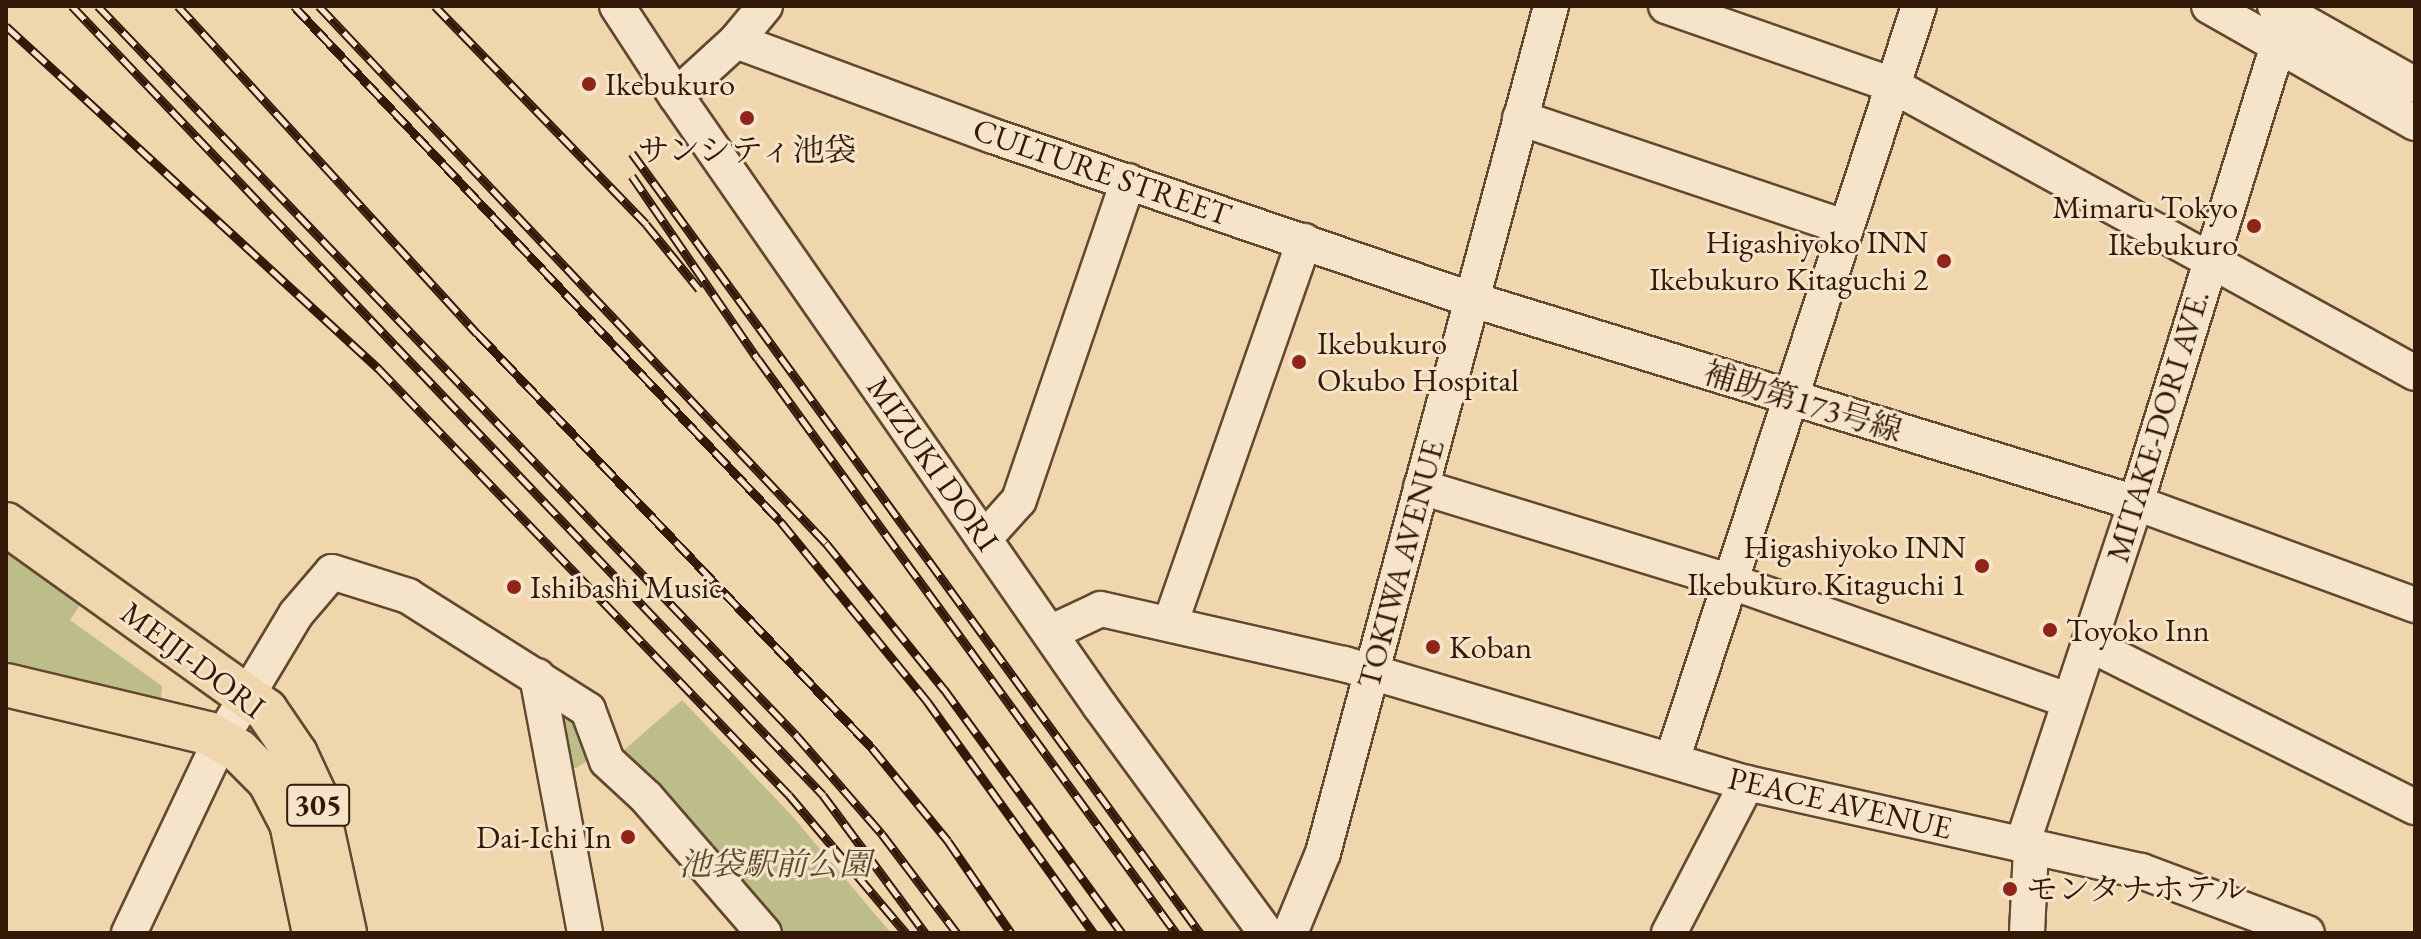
<!DOCTYPE html>
<html>
<head>
<meta charset="utf-8">
<style>
  body { margin:0 }
  #map { position:relative; width:2421px; height:939px; overflow:hidden; background:#f0d6ad; font-family:"EB Garamond","Noto Serif JP",serif }
  div>[style] { position:absolute }
  .green>* { inset:0; background:#bcbd88 }
  .roads { filter:drop-shadow(2px 0 #624831) drop-shadow(-2px 0 #624831) drop-shadow(0 2px #624831) drop-shadow(0 -2px #624831) }
  .minor>* { height:34px; margin:-17px; padding:0 17px; transform-origin:17px; border-radius:17px; background:#f5e4ca }
  .major>* { height:42px; margin:-21px; padding:0 21px; transform-origin:21px; border-radius:21px; background:#f0d6ad }
  .rail>* { height:9px; margin-top:-4.5px; transform-origin:0; background:repeating-linear-gradient(90deg,#f5e4ca 0 18px,#321908 0 36px); box-sizing:border-box; border-block:2px solid #321908 }
  .dots>* { width:22px; height:22px; translate:-50% -50%; box-sizing:border-box; border:4px solid #f5e4ca; border-radius:50% }
  span { translate:-50% -50%; white-space:nowrap; text-align:center; line-height:1.15; -webkit-text-stroke:6px #f5e4ca; paint-order:stroke }
  .shield-label span { padding:2px 6px; background:#f5e4ca; border:2px solid; border-radius:6px; -webkit-text-stroke-width:0 }
  .shield-label { font-size:30px; color:#321908; font-weight:700 }
  .poi-label { font-size:32px; color:#321908 }
  .left { translate:0 -50%; text-align:left }
  .right { translate:-100% -50%; text-align:right }
  .street-label { font-size:32px; color:#321908 }
  .park-label { font-size:32px; color:#5b4a2e; font-style:italic }
  .frame { position:absolute; inset:0; border:8px solid #321908; pointer-events:none }
</style>
</head>
<body>
<div id="map">
  <div class="green">
    <div style="clip-path:polygon(6px 540px,84px 599px,70px 620px,162px 686px,161px 699px,151px 702px,6px 664px)"></div>
    <div style="clip-path:polygon(682px 700px,793px 817px,891px 933px,777px 933px,617px 756px)"></div>
    <div style="clip-path:polygon(559px 706px,573px 711px,594px 757px,576px 768px,571px 768px)"></div>
  </div>
  <div class="roads">
    <div class="minor">
      <div style="left:617px;top:6px;width:108px;rotate:56.8deg"></div>
      <div style="left:765px;top:6px;width:45px;rotate:129.6deg"></div>
      <div style="left:736px;top:41px;width:81px;rotate:137.5deg"></div>
      <div style="left:676px;top:96px;width:743px;rotate:55.2deg"></div>
      <div style="left:1100px;top:706px;width:281px;rotate:53.8deg"></div>
      <div style="left:1666px;top:6px;width:237px;rotate:19.2deg"></div>
      <div style="left:1890px;top:84px;width:599px;rotate:28.83deg"></div>
      <div style="left:2209px;top:6px;width:237px;rotate:29.6deg"></div>
      <div style="left:2275px;top:6px;width:161px;rotate:29.4deg"></div>
      <div style="left:736px;top:41px;width:274px;rotate:20.3deg"></div>
      <div style="left:993px;top:136px;width:504px;rotate:18.87deg"></div>
      <div style="left:1470px;top:299px;width:697px;rotate:17.03deg"></div>
      <div style="left:2136px;top:503px;width:297px;rotate:20.1deg"></div>
      <div style="left:1520px;top:118px;width:344px;rotate:18.6deg"></div>
      <div style="left:1421px;top:487px;width:325px;rotate:17deg"></div>
      <div style="left:1732px;top:582px;width:358px;rotate:19.4deg"></div>
      <div style="left:984px;top:539px;width:52px;rotate:-48.1deg"></div>
      <div style="left:1019px;top:500px;width:337px;rotate:-71.1deg"></div>
      <div style="left:1170px;top:624px;width:406px;rotate:-70.7deg"></div>
      <div style="left:1050px;top:633px;width:56px;rotate:-25.2deg"></div>
      <div style="left:1101px;top:609px;width:249px;rotate:12.8deg"></div>
      <div style="left:1344px;top:664px;width:420px;rotate:16.5deg"></div>
      <div style="left:1747px;top:783px;width:404px;rotate:12.6deg"></div>
      <div style="left:2141px;top:871px;width:177px;rotate:20.5deg"></div>
      <div style="left:2089px;top:644px;width:364px;rotate:26.6deg"></div>
      <div style="left:537px;top:676px;width:261px;rotate:79.4deg"></div>
      <div style="left:1672px;top:760px;width:793px;rotate:-71.86deg"></div>
      <div style="left:2022px;top:845px;width:360px;rotate:-71.6deg"></div>
      <div style="left:2136px;top:503px;width:520px;rotate:-72.78deg"></div>
      <div style="left:129px;top:933px;width:215px;rotate:-64.6deg"></div>
      <div style="left:221px;top:739px;width:146px;rotate:-59deg"></div>
      <div style="left:296px;top:614px;width:55px;rotate:-49.4deg"></div>
      <div style="left:332px;top:572px;width:80px;rotate:17.5deg"></div>
      <div style="left:408px;top:596px;width:213px;rotate:32.3deg"></div>
      <div style="left:588px;top:710px;width:54px;rotate:69.6deg"></div>
      <div style="left:607px;top:761px;width:53px;rotate:42.7deg"></div>
      <div style="left:646px;top:797px;width:180px;rotate:49.1deg"></div>
      <div style="left:1290px;top:933px;width:87px;rotate:-67.6deg"></div>
      <div style="left:1323px;top:853px;width:877px;rotate:-74.93deg"></div>
      <div style="left:1669px;top:933px;width:169px;rotate:-62.5deg"></div>
      <div style="left:2027px;top:933px;width:86px;rotate:-87.3deg"></div>
    </div>
    <div class="major">
      <div style="left:6px;top:524px;width:320px;rotate:35.6deg"></div>
      <div style="left:266px;top:710px;width:53px;rotate:55.7deg"></div>
      <div style="left:296px;top:754px;width:45px;rotate:65.1deg"></div>
      <div style="left:315px;top:795px;width:141px;rotate:77.7deg"></div>
      <div style="left:6px;top:685px;width:208px;rotate:13.4deg"></div>
      <div style="left:208px;top:733px;width:36px;rotate:30deg"></div>
      <div style="left:239px;top:751px;width:42px;rotate:45deg"></div>
      <div style="left:269px;top:781px;width:47px;rotate:62.4deg"></div>
      <div style="left:291px;top:823px;width:112px;rotate:78.2deg"></div>
    </div>
  </div>
  <div class="rail">
    <div style="left:72px;top:6px;width:1089px;rotate:46.41deg"></div>
    <div style="left:823px;top:795px;width:172px;rotate:53.5deg"></div>
    <div style="left:98px;top:6px;width:1009px;rotate:46.24deg"></div>
    <div style="left:796px;top:735px;width:131px;rotate:49deg"></div>
    <div style="left:882px;top:834px;width:124px;rotate:52.9deg"></div>
    <div style="left:178px;top:6px;width:443px;rotate:47.6deg"></div>
    <div style="left:477px;top:333px;width:573px;rotate:46.41deg"></div>
    <div style="left:872px;top:748px;width:120px;rotate:50.7deg"></div>
    <div style="left:948px;top:841px;width:112px;rotate:55.6deg"></div>
    <div style="left:294px;top:6px;width:710px;rotate:46.66deg"></div>
    <div style="left:781px;top:522px;width:231px;rotate:50.8deg"></div>
    <div style="left:927px;top:701px;width:286px;rotate:54.3deg"></div>
    <div style="left:319px;top:6px;width:739px;rotate:46.65deg"></div>
    <div style="left:826px;top:543px;width:188px;rotate:51.1deg"></div>
    <div style="left:944px;top:689px;width:302px;rotate:53.9deg"></div>
    <div style="left:435px;top:6px;width:303px;rotate:45.9deg"></div>
    <div style="left:646px;top:224px;width:84px;rotate:50.8deg"></div>
    <div style="left:6px;top:26px;width:507px;rotate:42.6deg"></div>
    <div style="left:379px;top:369px;width:591px;rotate:46.1deg"></div>
    <div style="left:789px;top:795px;width:181px;rotate:49.7deg"></div>
    <div style="left:632px;top:153px;width:965px;rotate:53.94deg"></div>
    <div style="left:632px;top:176px;width:222px;rotate:55.5deg"></div>
    <div style="left:758px;top:359px;width:710px;rotate:53.94deg"></div>
  </div>
  <div class="dots">
    <div style="left:589px;top:84px;background:#8f2418"></div>
    <div style="left:747px;top:118px;background:#8f2418"></div>
    <div style="left:2254px;top:226px;background:#8f2418"></div>
    <div style="left:1944px;top:261px;background:#8f2418"></div>
    <div style="left:1299px;top:362px;background:#8f2418"></div>
    <div style="left:1982px;top:566px;background:#8f2418"></div>
    <div style="left:514px;top:587px;background:#8f2418"></div>
    <div style="left:2050px;top:630px;background:#8f2418"></div>
    <div style="left:1433px;top:647px;background:#8f2418"></div>
    <div style="left:628px;top:837px;background:#8f2418"></div>
    <div style="left:2010px;top:889px;background:#8f2418"></div>
  </div>
  <div class="shield-label">
    <span style="left:318px;top:805px">305</span>
  </div>
  <div class="poi-label">
    <span class="left" style="left:605px;top:84px">Ikebukuro</span>
    <span style="left:747px;top:150px">サンシティ池袋</span>
    <span class="right" style="left:2238px;top:226px">Mimaru Tokyo<br>Ikebukuro</span>
    <span class="right" style="left:1928px;top:261px">Higashiyoko INN<br>Ikebukuro Kitaguchi 2</span>
    <span class="left" style="left:1317px;top:362px">Ikebukuro<br>Okubo Hospital</span>
    <span class="right" style="left:1966px;top:566px">Higashiyoko INN<br>Ikebukuro Kitaguchi 1</span>
    <span class="left" style="left:530px;top:587px">Ishibashi Music</span>
    <span class="left" style="left:2066px;top:630px">Toyoko Inn</span>
    <span class="left" style="left:1449px;top:647px">Koban</span>
    <span class="right" style="left:612px;top:837px">Dai-Ichi In</span>
    <span class="left" style="left:2026px;top:889px">モンタナホテル</span>
  </div>
  <div class="street-label">
    <span style="left:1102px;top:172px;rotate:19deg">CULTURE STREET</span>
    <span style="left:1803px;top:402px;rotate:17deg">補助第173号線</span>
    <span style="left:2158px;top:426px;rotate:-73deg">MITAKE-DORI AVE.</span>
    <span style="left:933px;top:464px;rotate:55deg">MIZUKI DORI</span>
    <span style="left:1401px;top:564px;rotate:-75deg">TOKIWA AVENUE</span>
    <span style="left:193px;top:660px;rotate:37deg">MEIJI-DORI</span>
    <span style="left:1840px;top:803px;rotate:13deg">PEACE AVENUE</span>
  </div>
  <div class="park-label">
    <span style="left:775px;top:864px">池袋駅前公園</span>
  </div>
  <div class="frame"></div>
</div>
</body>
</html>
